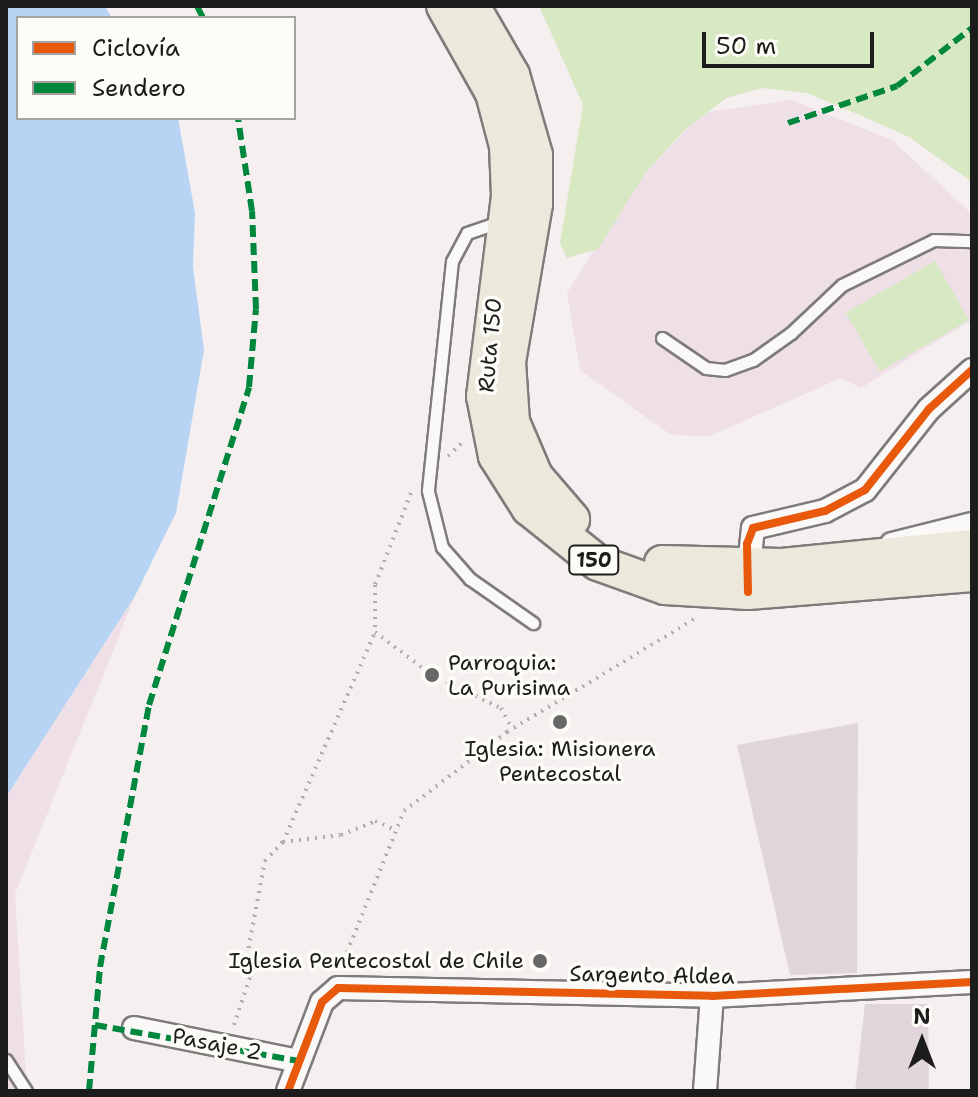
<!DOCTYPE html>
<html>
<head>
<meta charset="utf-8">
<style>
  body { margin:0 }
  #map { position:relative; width:978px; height:1097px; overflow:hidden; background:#f5eff0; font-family:"Shantell Sans",sans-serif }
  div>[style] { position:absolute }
  .built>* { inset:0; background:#eee0e6 }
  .green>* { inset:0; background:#d7e8c2; transform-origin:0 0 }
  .water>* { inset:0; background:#b7d4f5 }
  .building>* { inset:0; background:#e1d5dc }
  .path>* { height:4px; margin-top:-2px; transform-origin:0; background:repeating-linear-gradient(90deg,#aeadac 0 2px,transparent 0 8px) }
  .roads { filter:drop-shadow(2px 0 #7e7b7b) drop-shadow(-2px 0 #7e7b7b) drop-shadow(0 2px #7e7b7b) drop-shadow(0 -2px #7e7b7b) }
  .lane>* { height:11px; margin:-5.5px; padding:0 5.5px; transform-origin:5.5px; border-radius:5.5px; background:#faf9f8 }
  .street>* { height:22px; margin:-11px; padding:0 11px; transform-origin:11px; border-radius:11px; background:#faf9f8 }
  .primary>* { height:34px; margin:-17px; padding:0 17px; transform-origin:17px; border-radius:17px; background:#ece8dc }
  .quiet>* { height:6px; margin-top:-3px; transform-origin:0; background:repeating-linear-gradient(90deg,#00873e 0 12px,transparent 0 18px) }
  .cycleway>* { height:8px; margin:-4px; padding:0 4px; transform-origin:4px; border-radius:4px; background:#e8590c }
  .dots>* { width:22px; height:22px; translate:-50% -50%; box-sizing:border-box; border:4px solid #fdfcf7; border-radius:50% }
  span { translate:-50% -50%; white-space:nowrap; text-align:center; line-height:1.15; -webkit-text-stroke:7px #fdfcf7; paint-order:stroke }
  .shield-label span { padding:2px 6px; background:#fdfcf7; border:2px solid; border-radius:6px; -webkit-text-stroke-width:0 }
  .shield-label { font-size:20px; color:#1c1c1c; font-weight:700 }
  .street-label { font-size:22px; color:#1c1c1c }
  .poi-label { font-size:22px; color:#1c1c1c }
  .left { translate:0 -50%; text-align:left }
  .right { translate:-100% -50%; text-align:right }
  .frame { position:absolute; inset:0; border:8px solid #1c1c1c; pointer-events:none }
  .legend { position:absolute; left:16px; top:16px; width:280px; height:104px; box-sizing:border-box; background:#fdfcf7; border:2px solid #a3a29f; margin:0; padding:10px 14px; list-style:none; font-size:24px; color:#1c1c1c }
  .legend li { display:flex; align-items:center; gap:16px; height:40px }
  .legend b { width:40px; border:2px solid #a3a29f }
  .north { position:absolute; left:882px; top:1001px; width:80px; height:80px; -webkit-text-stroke:6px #fdfcf7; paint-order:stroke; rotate:0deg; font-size:22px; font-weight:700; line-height:32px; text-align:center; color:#1c1c1c }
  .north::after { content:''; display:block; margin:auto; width:28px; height:36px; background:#1c1c1c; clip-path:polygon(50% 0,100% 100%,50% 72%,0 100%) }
  .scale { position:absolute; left:702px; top:32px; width:172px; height:36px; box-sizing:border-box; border:4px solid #1c1c1c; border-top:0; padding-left:10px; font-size:24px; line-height:28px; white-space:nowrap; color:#1c1c1c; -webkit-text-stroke:6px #fdfcf7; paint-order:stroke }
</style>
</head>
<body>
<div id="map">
  <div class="built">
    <div style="clip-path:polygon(791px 100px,892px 140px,972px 214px,972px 320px,861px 388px,841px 378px,710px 436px,671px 435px,580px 370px,567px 293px,636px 183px,702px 113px)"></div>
    <div style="clip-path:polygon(135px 596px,15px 894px,27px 1091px,6px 1091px,6px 797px)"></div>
  </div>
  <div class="green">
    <div style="clip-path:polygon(539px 6px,972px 6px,972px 182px,909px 137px,855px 113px,807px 93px,762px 88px,726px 98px,685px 130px,646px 172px,598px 249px,567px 258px,560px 243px,583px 105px)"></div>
    <div style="left:935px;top:261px;width:68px;height:103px;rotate:60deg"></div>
  </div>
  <div class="water">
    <div style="clip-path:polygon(6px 6px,105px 6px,112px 18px,18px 18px,18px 118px,178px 118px,195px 213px,193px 267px,204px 350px,176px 513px,135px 596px,6px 797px)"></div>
  </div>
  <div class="building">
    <div style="clip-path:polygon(858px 723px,857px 973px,790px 975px,737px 745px)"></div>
    <div style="clip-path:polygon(865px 1004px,928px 1004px,929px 1091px,855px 1091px)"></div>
  </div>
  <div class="path">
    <div style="left:448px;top:456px;width:23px;rotate:-43deg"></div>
    <div style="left:411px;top:493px;width:99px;rotate:111.4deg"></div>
    <div style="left:375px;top:585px;width:47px;rotate:90deg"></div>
    <div style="left:375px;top:632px;width:71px;rotate:37deg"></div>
    <div style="left:432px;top:675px;width:76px;rotate:25.6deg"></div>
    <div style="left:501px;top:708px;width:24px;rotate:62deg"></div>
    <div style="left:283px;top:842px;width:58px;rotate:-6.9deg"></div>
    <div style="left:341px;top:835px;width:37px;rotate:-22deg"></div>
    <div style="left:375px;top:821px;width:20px;rotate:24deg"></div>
    <div style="left:341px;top:967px;width:168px;rotate:-68deg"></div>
    <div style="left:404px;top:811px;width:130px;rotate:-37.5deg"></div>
    <div style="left:507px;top:732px;width:221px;rotate:-31.1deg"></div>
    <div style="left:234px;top:1025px;width:51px;rotate:-71.6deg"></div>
    <div style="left:250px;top:977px;width:21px;rotate:-98deg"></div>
    <div style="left:247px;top:956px;width:97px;rotate:-79.3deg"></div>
    <div style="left:265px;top:861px;width:26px;rotate:-47deg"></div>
    <div style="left:283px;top:842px;width:229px;rotate:-66.3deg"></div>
  </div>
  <div class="roads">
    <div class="lane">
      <div style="left:502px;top:221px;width:37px;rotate:161deg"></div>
      <div style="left:467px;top:233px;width:32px;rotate:118deg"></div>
      <div style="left:452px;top:261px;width:231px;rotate:96deg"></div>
      <div style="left:428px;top:491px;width:58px;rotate:76deg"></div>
      <div style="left:442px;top:547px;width:43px;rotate:48.8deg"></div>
      <div style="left:470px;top:579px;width:77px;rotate:34.9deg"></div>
      <div style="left:662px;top:338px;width:53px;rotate:34.3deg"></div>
      <div style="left:706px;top:368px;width:19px;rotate:6deg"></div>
      <div style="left:725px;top:370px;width:30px;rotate:-20deg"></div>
      <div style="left:753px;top:360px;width:47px;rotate:-35.4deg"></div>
      <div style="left:791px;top:333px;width:70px;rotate:-43.3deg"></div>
      <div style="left:842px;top:285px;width:102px;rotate:-26.1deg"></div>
      <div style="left:934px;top:240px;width:38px;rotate:2deg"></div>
      <div style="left:6px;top:1060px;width:37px;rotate:57deg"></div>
    </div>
    <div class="street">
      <div style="left:892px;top:544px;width:82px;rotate:-14deg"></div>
      <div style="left:748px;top:575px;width:47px;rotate:-83.9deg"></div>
      <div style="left:753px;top:528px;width:74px;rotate:-13.3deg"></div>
      <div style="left:825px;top:511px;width:45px;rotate:-27.7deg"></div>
      <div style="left:865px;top:490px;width:103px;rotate:-51.7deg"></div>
      <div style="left:929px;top:409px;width:58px;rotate:-42.2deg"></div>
      <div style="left:134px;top:1028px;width:168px;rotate:11.3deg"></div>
      <div style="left:288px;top:1091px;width:95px;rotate:-69.1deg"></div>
      <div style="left:322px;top:1002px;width:21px;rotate:-41deg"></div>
      <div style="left:338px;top:988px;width:374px;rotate:1.2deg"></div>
      <div style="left:712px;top:996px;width:260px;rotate:-3.1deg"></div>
      <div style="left:705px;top:1091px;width:95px;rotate:-85.8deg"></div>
    </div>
    <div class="primary">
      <div style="left:444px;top:6px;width:100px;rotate:60.6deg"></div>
      <div style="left:493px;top:93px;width:55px;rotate:75.2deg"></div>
      <div style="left:507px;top:146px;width:50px;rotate:87.7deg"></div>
      <div style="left:509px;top:196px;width:202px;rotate:97.1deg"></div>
      <div style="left:484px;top:396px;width:61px;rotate:78.7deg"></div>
      <div style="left:496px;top:456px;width:62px;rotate:57.6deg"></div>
      <div style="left:529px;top:508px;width:88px;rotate:38.6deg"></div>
      <div style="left:598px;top:563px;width:71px;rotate:19.7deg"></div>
      <div style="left:665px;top:587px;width:83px;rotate:3.4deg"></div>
      <div style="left:748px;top:592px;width:225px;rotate:-4.6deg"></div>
      <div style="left:472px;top:6px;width:80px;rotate:59.9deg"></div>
      <div style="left:512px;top:75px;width:83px;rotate:74deg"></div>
      <div style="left:535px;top:155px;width:49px;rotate:90deg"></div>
      <div style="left:535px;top:204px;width:160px;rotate:99.7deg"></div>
      <div style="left:508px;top:362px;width:60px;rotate:86.2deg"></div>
      <div style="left:512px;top:422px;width:59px;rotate:66.9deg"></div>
      <div style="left:535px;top:476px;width:57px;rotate:49.3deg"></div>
      <div style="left:662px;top:563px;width:120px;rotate:1.4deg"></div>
      <div style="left:782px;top:566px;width:191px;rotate:-5.7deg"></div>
    </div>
  </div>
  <div class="quiet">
    <div style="left:197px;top:6px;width:13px;rotate:63deg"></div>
    <div style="left:788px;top:123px;width:115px;rotate:-18.7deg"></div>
    <div style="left:897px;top:86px;width:95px;rotate:-37.7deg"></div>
    <div style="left:95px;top:1025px;width:207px;rotate:10deg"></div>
    <div style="left:89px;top:1091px;width:124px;rotate:-84.9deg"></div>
    <div style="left:100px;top:967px;width:267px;rotate:-79.4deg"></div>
    <div style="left:149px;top:705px;width:333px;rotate:-72.5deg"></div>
    <div style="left:249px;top:387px;width:78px;rotate:-84.9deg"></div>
    <div style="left:256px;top:309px;width:98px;rotate:-92.3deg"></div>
    <div style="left:252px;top:211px;width:94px;rotate:-98.6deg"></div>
  </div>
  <div class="cycleway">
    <div style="left:748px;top:592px;width:48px;rotate:-91.2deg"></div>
    <div style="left:747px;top:544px;width:17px;rotate:-69deg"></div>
    <div style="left:753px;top:528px;width:74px;rotate:-13.3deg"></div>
    <div style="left:825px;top:511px;width:45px;rotate:-27.7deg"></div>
    <div style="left:865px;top:490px;width:103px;rotate:-51.7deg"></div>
    <div style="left:929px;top:409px;width:58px;rotate:-42.2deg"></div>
    <div style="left:288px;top:1091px;width:95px;rotate:-69.1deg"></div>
    <div style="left:322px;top:1002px;width:21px;rotate:-41deg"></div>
    <div style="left:338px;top:988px;width:374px;rotate:1.2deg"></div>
    <div style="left:712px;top:996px;width:260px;rotate:-3.1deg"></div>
  </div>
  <div class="dots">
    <div style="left:432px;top:675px;background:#686666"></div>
    <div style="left:560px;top:722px;background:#686666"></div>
    <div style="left:540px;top:961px;background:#686666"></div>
  </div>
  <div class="shield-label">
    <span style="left:594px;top:560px">150</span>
  </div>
  <div class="street-label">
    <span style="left:490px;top:345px;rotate:-85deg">Ruta 150</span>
    <span style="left:652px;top:975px;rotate:1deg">Sargento Aldea</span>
    <span style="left:217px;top:1044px;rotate:11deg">Pasaje 2</span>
  </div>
  <div class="poi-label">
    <span class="left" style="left:448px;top:675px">Parroquia:<br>La Purisima</span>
    <span style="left:560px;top:761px">Iglesia: Misionera<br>Pentecostal</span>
    <span class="right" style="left:524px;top:961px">Iglesia Pentecostal de Chile</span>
  </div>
  <div class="frame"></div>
  <ul class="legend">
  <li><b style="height:10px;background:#e8590c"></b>Ciclovía</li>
  <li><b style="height:10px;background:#00873e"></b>Sendero</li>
  </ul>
  <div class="north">N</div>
  <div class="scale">50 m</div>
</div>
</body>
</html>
